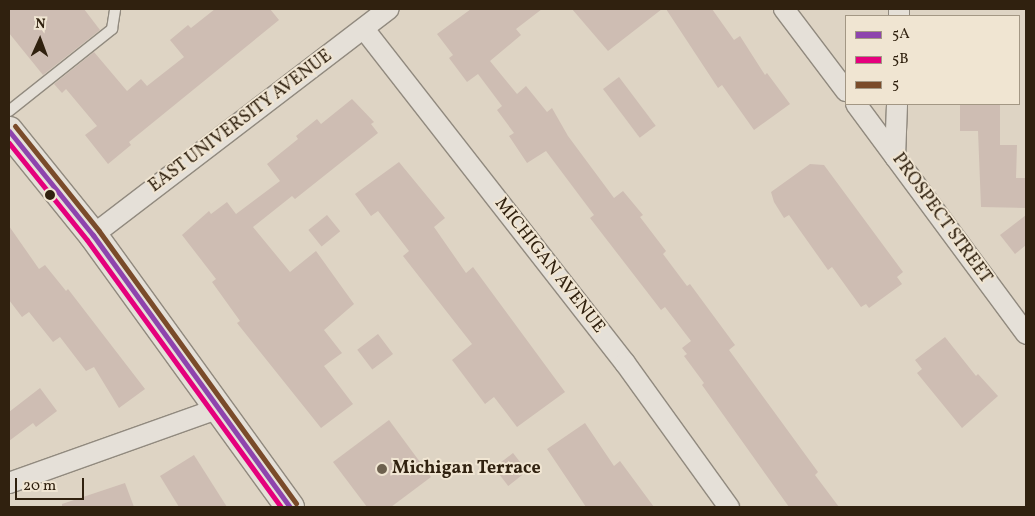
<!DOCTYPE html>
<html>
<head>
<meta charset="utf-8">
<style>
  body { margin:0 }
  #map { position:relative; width:1035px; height:516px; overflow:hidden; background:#ded4c4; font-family:Vollkorn,serif }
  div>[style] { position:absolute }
  .building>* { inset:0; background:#cebdb3; transform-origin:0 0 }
  .roads { filter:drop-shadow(1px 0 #918a7f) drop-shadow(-1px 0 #918a7f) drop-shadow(0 1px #918a7f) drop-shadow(0 -1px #918a7f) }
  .service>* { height:10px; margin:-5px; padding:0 5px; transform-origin:5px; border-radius:5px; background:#e5e0d8 }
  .minor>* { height:20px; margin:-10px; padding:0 10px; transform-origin:10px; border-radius:10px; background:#e5e0d8 }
  .secondary>* { height:28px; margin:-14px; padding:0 14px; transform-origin:14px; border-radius:14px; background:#e5e0d8 }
  .bus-1>* { height:5px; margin:-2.5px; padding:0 2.5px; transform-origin:2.5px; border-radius:2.5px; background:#8e44ad }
  .bus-2>* { height:5px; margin:-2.5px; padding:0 2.5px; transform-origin:2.5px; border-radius:2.5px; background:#e5007d }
  .bus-3>* { height:5px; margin:-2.5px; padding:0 2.5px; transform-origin:2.5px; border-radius:2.5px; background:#7a4b2a }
  .dots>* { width:14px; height:14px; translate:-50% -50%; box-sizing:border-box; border:2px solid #f0e5d2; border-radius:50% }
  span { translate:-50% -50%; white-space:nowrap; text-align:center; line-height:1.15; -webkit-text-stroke:4px #f0e5d2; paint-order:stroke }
  .street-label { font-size:18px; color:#30210f }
  .poi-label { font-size:18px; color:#30210f; font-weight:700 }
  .left { translate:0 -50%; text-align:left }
  .frame { position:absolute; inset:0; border:10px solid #30210f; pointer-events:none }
  .legend { position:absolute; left:845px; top:15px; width:175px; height:90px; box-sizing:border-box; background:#f0e5d2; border:1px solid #a39784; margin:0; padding:6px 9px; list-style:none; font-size:15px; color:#30210f }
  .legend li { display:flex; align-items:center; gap:10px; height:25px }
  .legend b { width:25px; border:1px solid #a39784 }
  .north { position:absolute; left:15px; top:15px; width:50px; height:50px; -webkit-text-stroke:4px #f0e5d2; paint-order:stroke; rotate:2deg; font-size:14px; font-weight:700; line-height:20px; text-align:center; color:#30210f }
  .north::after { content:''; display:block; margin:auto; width:18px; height:22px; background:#30210f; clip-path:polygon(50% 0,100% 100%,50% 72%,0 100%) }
  .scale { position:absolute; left:15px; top:478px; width:69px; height:22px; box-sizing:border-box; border:2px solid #30210f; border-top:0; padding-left:6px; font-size:15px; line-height:18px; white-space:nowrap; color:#30210f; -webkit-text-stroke:4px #f0e5d2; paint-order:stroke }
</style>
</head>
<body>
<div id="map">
  <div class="building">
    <div style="clip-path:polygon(9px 9px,84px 9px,100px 30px,43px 75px,9px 33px)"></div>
    <div style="clip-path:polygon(215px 9px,270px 9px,279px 20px,129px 142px,131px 145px,108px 164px,85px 135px,97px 126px,66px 89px,62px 93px,54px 84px,94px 52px,127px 91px,141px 79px,147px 86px,184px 57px,170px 40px,188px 25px,191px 28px)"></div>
    <div style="clip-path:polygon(471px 9px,542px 9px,516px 29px,521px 35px,490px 61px,517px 94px,526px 86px,547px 112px,552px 108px,568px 136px,614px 198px,623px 191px,643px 215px,640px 217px,666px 251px,663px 254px,687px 286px,690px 284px,735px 345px,729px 350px,818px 472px,815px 475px,839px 507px,789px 507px,702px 385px,704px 383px,684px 356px,687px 354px,682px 348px,691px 341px,665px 307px,661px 310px,590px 218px,594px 215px,546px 151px,527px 163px,509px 136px,514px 133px,497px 110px,502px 106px,478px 74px,467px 82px,449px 58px,453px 55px,437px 34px)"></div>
    <div style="clip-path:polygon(572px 9px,662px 9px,608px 51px)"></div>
    <div style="clip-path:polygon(666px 9px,712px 9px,734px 40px,740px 36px,765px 75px,767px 73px,790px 104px,754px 130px,722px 85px,718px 88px)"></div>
    <div style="left:619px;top:77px;width:61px;height:20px;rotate:53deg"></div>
    <div style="clip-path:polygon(352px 99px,374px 122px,371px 124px,378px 133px,295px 199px,292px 196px,253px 227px,290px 272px,316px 251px,354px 304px,324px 330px,342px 353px,324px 366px,353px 404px,321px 428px,237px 323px,240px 321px,212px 282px,216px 279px,182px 235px,209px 211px,211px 214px,227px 202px,236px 214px,280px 181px,267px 164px,298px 139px,296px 136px,317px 119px,321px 124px)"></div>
    <div style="clip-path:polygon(960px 104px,1000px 104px,1000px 145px,1017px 145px,1016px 178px,1026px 178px,1026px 208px,981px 207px,978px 131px,960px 131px)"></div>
    <div style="clip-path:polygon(399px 162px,445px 218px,434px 227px,466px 273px,473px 267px,565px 392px,517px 427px,494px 397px,485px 404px,452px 360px,472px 344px,403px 256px,409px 251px,378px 211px,371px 216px,355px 194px)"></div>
    <div style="clip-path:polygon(810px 164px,824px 165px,903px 272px,897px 277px,902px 284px,869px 308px,866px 304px,861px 307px,832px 267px,828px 270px,789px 215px,784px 218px,774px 202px,771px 192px)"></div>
    <div style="left:327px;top:215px;width:21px;height:24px;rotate:51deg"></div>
    <div style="clip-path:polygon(1026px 215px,1026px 245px,1015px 254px,1000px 235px)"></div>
    <div style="clip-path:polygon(9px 226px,39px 269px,45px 265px,66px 291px,68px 289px,145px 389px,119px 408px,94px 367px,86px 371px,60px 337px,53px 342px,29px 312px,22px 317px,9px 300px)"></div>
    <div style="left:378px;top:334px;width:25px;height:26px;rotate:53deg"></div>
    <div style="clip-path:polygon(945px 337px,976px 376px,978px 374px,998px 396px,962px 428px,917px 373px,922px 369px,915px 360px)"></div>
    <div style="clip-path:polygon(40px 388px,57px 411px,36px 427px,33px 423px,9px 441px,9px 412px)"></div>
    <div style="clip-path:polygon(389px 420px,431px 477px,391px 507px,367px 507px,333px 462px)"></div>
    <div style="clip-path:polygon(585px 423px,614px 466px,620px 461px,654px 507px,586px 507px,547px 449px)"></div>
    <div style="left:513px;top:453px;width:23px;height:24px;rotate:52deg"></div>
    <div style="clip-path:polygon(194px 455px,227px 507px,179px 507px,160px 476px)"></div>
    <div style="clip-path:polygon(125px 483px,134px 507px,62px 507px,62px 504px)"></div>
  </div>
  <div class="roads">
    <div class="service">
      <div style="left:9px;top:111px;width:132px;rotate:-38.5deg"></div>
      <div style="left:112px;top:29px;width:20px;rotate:-81deg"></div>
    </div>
    <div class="minor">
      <div style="left:784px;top:9px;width:103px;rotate:52.9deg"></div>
      <div style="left:899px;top:16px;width:7px;rotate:-90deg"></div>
      <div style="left:364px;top:29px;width:424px;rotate:52deg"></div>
      <div style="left:625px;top:363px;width:178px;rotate:54.2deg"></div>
      <div style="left:856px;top:104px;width:286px;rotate:53.5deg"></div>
      <div style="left:895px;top:157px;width:53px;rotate:-87.8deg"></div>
      <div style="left:93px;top:235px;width:372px;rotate:-37.4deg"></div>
      <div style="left:9px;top:483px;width:221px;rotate:-19.6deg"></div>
    </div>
    <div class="secondary">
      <div style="left:9px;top:131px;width:134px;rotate:51.1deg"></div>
      <div style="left:93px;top:235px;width:336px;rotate:54.1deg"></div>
    </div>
  </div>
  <div class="bus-1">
    <div style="left:9px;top:131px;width:134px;rotate:51.1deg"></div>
    <div style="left:93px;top:235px;width:336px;rotate:54.1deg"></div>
  </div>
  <div class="bus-2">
    <div style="left:9px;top:143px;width:124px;rotate:51.2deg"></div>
    <div style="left:87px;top:240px;width:330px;rotate:54deg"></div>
  </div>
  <div class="bus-3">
    <div style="left:15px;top:126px;width:134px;rotate:51.3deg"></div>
    <div style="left:99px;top:231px;width:336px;rotate:54.1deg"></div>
  </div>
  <div class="dots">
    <div style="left:50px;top:195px;background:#30210f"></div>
    <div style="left:382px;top:469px;background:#6d604e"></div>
  </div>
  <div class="street-label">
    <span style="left:241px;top:122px;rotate:-37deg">EAST UNIVERSITY AVENUE</span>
    <span style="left:941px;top:219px;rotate:54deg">PROSPECT STREET</span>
    <span style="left:549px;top:266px;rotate:52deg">MICHIGAN AVENUE</span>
  </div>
  <div class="poi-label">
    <span class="left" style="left:392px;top:469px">Michigan Terrace</span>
  </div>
  <div class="frame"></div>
  <ul class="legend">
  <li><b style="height:6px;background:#8e44ad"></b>5A</li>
  <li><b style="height:6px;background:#e5007d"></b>5B</li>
  <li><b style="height:6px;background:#7a4b2a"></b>5</li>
  </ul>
  <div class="north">N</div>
  <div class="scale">20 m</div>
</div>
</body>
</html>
